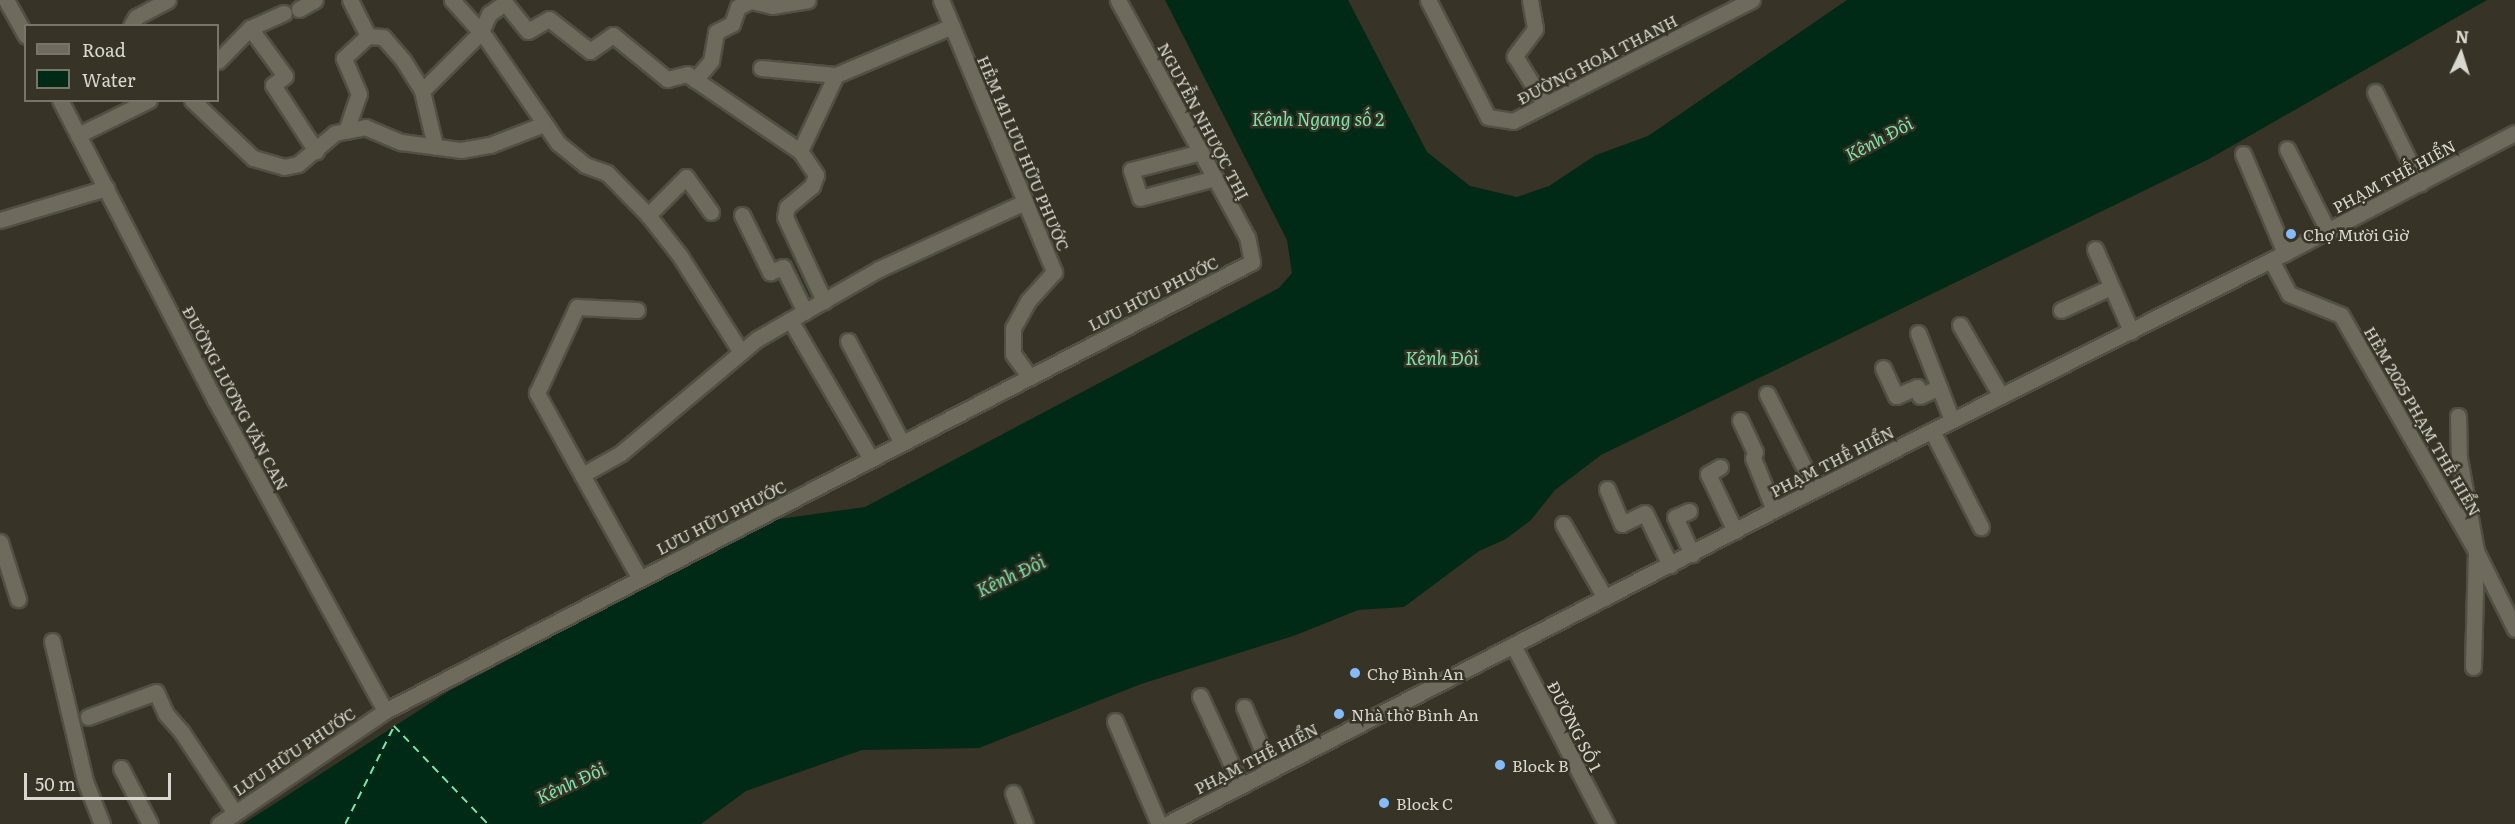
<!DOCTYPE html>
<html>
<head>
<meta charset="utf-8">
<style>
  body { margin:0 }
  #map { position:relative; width:2515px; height:824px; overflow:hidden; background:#373327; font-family:Literata,serif }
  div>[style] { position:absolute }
  .water>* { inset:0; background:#002916 }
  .ferry>* { height:1.5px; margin-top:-0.75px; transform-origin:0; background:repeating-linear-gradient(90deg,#7de4ac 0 8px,transparent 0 14px) }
  .roads { filter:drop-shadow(2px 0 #525045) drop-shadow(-2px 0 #525045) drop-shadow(0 2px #525045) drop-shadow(0 -2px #525045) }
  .minor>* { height:15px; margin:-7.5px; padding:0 7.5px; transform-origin:7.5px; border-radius:7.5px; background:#6e6a5c }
  .tertiary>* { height:15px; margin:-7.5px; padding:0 7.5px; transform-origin:7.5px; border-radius:7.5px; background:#6e6a5c }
  .secondary>* { height:15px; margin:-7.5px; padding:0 7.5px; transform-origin:7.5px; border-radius:7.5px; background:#6e6a5c }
  .dots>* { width:16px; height:16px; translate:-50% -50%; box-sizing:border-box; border:3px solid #373327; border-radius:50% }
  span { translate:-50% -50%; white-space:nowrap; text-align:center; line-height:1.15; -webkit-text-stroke:5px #373327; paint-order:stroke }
  .street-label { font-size:16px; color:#d9d7cf }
  .poi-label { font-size:16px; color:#d9d7cf }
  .left { translate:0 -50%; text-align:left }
  .water-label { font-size:18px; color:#7de4ac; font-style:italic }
  .legend { position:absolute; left:24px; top:24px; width:195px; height:78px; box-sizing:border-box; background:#373327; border:2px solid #78756a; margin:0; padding:8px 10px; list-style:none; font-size:18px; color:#d9d7cf }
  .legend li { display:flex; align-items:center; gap:12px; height:30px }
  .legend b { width:30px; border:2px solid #78756a }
  .north { position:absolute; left:2431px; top:24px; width:60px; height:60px; -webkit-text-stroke:4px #373327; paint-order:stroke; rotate:4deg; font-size:16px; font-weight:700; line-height:24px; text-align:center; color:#d9d7cf }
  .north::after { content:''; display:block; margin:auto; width:21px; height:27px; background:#d9d7cf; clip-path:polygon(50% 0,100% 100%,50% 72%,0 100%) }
  .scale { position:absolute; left:24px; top:773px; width:147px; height:27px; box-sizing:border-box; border:3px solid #d9d7cf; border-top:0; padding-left:8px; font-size:18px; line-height:21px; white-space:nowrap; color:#d9d7cf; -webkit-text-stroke:4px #373327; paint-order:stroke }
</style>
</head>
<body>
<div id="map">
  <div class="water">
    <div style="clip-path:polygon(1165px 0,1348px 0,1427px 152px,1470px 186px,1517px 197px,1549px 186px,1596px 155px,1648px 136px,1847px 0,2487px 0,2209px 159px,1601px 455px,1555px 490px,1531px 520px,1506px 539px,1479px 551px,1404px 607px,1358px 610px,1296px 635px,1141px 684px,979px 748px,862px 750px,746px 791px,701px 824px,243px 824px,449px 691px,772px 520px,865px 507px,1279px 288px,1292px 273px,1287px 240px)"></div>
  </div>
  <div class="ferry">
    <div style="left:345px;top:824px;width:110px;rotate:-63.4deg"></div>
    <div style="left:394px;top:726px;width:136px;rotate:46.2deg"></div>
  </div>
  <div class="roads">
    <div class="minor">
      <div style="left:6px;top:0;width:41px;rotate:60.9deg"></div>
      <div style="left:350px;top:0;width:40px;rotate:63.4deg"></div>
      <div style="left:368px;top:36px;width:15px;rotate:4deg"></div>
      <div style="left:383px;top:37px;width:30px;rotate:49deg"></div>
      <div style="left:403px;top:60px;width:36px;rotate:58deg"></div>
      <div style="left:422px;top:91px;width:57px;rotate:76.7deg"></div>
      <div style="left:452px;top:0;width:51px;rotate:48.2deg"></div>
      <div style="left:486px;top:38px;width:127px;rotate:55.6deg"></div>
      <div style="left:558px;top:143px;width:35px;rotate:39deg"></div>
      <div style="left:585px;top:165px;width:23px;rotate:20deg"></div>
      <div style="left:607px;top:173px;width:59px;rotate:45.7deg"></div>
      <div style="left:941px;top:0;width:295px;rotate:67.4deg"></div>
      <div style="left:1054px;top:272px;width:39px;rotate:132deg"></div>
      <div style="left:1028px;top:301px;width:31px;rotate:119deg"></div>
      <div style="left:1013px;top:328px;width:26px;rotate:90deg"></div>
      <div style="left:1013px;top:354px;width:29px;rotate:54deg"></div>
      <div style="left:1530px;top:0;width:29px;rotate:80deg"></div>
      <div style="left:1535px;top:29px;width:34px;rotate:127deg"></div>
      <div style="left:1515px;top:56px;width:57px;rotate:58.5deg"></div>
      <div style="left:751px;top:1px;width:22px;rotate:13deg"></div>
      <div style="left:772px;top:6px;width:36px;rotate:-9deg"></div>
      <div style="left:299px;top:9px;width:18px;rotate:-29deg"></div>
      <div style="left:131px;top:26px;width:10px;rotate:-61deg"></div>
      <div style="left:136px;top:17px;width:36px;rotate:-28deg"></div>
      <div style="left:250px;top:28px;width:59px;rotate:53.9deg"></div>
      <div style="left:285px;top:76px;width:15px;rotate:143deg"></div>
      <div style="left:273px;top:85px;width:79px;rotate:56.9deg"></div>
      <div style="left:218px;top:61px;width:46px;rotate:-45.9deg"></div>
      <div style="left:250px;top:28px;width:37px;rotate:-24deg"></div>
      <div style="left:761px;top:68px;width:75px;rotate:5.3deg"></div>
      <div style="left:836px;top:75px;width:126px;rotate:-22.9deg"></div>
      <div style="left:695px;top:80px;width:25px;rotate:-50deg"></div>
      <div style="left:711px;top:61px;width:29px;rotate:-80deg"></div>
      <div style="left:716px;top:32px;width:18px;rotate:-27deg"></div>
      <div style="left:732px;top:24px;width:18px;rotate:-71deg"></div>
      <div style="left:738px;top:7px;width:16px;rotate:-27deg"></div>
      <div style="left:422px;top:91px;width:83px;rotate:-45deg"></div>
      <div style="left:481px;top:32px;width:20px;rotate:-66deg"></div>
      <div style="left:489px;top:14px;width:19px;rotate:-35deg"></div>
      <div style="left:505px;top:3px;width:36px;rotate:51deg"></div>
      <div style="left:528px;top:31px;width:24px;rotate:-30deg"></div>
      <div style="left:549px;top:19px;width:52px;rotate:38deg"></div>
      <div style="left:590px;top:51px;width:28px;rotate:-35deg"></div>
      <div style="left:613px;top:35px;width:70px;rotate:39.2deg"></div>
      <div style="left:667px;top:79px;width:21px;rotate:-14deg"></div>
      <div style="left:687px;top:74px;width:137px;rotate:34.3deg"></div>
      <div style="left:800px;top:151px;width:84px;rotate:-64.7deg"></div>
      <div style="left:2375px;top:92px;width:102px;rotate:63.7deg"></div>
      <div style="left:60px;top:100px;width:338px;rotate:62.7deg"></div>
      <div style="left:215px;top:400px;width:354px;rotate:61.3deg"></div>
      <div style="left:192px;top:100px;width:84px;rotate:43.6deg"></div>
      <div style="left:253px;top:158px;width:32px;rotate:16deg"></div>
      <div style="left:284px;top:167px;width:14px;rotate:-12deg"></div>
      <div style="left:298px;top:164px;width:48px;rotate:-40deg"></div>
      <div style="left:335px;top:133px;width:31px;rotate:-11deg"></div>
      <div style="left:365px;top:127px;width:39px;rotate:23deg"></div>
      <div style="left:401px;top:142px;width:61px;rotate:7.6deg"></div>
      <div style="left:461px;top:150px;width:29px;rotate:-10deg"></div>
      <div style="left:490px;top:145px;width:58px;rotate:-21.3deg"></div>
      <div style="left:346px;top:131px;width:39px;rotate:-71deg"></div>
      <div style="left:359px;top:94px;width:39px;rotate:-113deg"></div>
      <div style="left:344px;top:58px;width:33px;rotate:-43deg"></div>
      <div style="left:78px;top:135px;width:79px;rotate:-26.2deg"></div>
      <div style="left:2287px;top:149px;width:92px;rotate:63.4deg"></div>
      <div style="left:800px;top:151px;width:29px;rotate:56deg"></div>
      <div style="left:816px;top:175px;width:12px;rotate:110deg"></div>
      <div style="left:812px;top:186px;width:33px;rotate:140deg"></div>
      <div style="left:787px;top:207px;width:10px;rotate:101deg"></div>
      <div style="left:785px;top:217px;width:93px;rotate:65.1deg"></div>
      <div style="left:1201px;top:152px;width:72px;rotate:165.6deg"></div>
      <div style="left:1131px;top:170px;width:29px;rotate:72deg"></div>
      <div style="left:1140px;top:198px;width:78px;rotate:-14.9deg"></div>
      <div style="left:2243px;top:154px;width:108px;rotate:67deg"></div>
      <div style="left:711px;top:212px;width:43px;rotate:-125.5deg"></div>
      <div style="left:686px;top:177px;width:54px;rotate:135deg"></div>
      <div style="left:648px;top:215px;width:52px;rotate:52deg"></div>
      <div style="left:680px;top:256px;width:114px;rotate:57.6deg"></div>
      <div style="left:742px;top:215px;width:64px;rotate:63.8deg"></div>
      <div style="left:770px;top:272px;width:14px;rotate:-21deg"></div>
      <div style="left:783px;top:267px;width:50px;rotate:63.9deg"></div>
      <div style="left:0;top:220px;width:111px;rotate:-16.8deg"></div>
      <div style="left:2095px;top:249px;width:90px;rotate:66.3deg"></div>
      <div style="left:2271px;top:260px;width:38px;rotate:62deg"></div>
      <div style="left:2289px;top:294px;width:56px;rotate:22deg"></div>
      <div style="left:2341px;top:315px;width:272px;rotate:60.2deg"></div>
      <div style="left:2476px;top:551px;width:87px;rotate:63.4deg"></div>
      <div style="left:2061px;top:310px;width:55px;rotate:-24.7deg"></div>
      <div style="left:1960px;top:325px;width:82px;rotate:60deg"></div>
      <div style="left:1918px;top:333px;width:93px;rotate:68.7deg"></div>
      <div style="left:848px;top:341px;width:115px;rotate:62.1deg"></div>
      <div style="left:1883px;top:368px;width:31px;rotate:65deg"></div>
      <div style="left:1896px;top:396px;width:23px;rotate:-23deg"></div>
      <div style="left:1917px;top:387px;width:9px;rotate:72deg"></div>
      <div style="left:1920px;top:396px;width:21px;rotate:-25deg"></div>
      <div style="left:1767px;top:394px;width:106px;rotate:63.2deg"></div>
      <div style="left:2458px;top:416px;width:42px;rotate:88.6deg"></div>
      <div style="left:2459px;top:458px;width:95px;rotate:79.6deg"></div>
      <div style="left:2476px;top:551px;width:116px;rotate:91.5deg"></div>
      <div style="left:1740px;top:420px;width:35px;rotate:65deg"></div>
      <div style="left:1755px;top:452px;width:6px;rotate:108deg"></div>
      <div style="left:1753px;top:458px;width:56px;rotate:68deg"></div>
      <div style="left:1932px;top:431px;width:108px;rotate:63deg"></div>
      <div style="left:871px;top:459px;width:161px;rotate:-120.2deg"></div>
      <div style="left:790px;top:320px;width:103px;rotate:-29.8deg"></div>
      <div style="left:879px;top:269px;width:161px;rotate:-24.7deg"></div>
      <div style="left:1720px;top:467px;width:14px;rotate:150deg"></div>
      <div style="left:1708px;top:474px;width:63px;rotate:64.7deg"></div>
      <div style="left:582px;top:475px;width:94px;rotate:-118.8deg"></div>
      <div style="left:537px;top:393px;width:95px;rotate:-65.1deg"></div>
      <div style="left:577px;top:307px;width:60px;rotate:2.9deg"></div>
      <div style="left:1607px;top:489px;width:38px;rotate:67deg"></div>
      <div style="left:1622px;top:524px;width:25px;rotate:-26deg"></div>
      <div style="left:1645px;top:513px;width:58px;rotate:64.3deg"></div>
      <div style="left:1689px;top:511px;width:15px;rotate:157deg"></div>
      <div style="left:1675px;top:517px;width:41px;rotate:65.3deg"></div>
      <div style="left:1563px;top:524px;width:85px;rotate:60.4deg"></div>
      <div style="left:0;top:542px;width:60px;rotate:72.5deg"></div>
      <div style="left:640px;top:579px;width:119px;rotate:-119.1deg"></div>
      <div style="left:582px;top:475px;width:45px;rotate:-29.4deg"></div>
      <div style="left:621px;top:453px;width:177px;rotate:-40deg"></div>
      <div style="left:757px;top:339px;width:38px;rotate:-30deg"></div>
      <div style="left:52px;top:641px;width:144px;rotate:76.7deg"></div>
      <div style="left:85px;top:781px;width:46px;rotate:68.4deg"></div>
      <div style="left:1513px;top:645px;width:202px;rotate:62.5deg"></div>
      <div style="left:1200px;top:696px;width:98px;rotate:65.3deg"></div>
      <div style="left:1244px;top:707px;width:69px;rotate:67.1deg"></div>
      <div style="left:88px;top:717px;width:72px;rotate:-20.2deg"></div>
      <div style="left:156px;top:692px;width:24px;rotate:66deg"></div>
      <div style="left:166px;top:714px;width:23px;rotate:49deg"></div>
      <div style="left:181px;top:731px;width:98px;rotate:56.6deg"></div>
      <div style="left:1115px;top:721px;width:112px;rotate:66.9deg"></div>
      <div style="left:121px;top:768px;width:63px;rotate:62.6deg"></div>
      <div style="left:1013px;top:793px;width:33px;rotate:69deg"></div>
    </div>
    <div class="tertiary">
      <div style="left:1428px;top:0;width:131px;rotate:62.9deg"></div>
      <div style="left:1488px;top:117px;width:25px;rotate:9deg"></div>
      <div style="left:1513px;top:121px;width:268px;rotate:-26.9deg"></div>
      <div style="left:219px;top:824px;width:201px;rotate:-34.2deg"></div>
      <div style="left:385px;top:711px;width:976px;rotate:-27.38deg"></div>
      <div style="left:1252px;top:262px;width:25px;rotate:-101deg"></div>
      <div style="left:1247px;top:237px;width:270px;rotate:-118.6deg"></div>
    </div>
    <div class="secondary">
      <div style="left:1167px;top:824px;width:683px;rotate:-27.35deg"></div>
      <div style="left:1774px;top:510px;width:572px;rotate:-26.7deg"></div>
      <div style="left:2285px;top:253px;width:259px;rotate:-27.6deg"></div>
    </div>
  </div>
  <div class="dots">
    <div style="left:2291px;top:234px;background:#86bbfb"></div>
    <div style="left:1355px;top:673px;background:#86bbfb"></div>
    <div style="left:1339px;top:714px;background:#86bbfb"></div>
    <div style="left:1500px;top:765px;background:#86bbfb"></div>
    <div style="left:1384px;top:803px;background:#86bbfb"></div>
  </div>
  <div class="street-label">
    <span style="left:1597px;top:59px;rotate:-27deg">ĐƯỜNG HOÀI THANH</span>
    <span style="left:1204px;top:121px;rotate:62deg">NGUYỄN NHƯỢC THỊ</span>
    <span style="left:1024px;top:153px;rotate:67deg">HẺM 141 LƯU HỮU PHƯỚC</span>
    <span style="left:2394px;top:176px;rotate:-28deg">PHẠM THẾ HIỂN</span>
    <span style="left:1153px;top:293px;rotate:-27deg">LƯU HỮU PHƯỚC</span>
    <span style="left:236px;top:398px;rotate:62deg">ĐƯỜNG LƯƠNG VĂN CAN</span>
    <span style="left:2423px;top:421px;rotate:60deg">HẺM 2025 PHẠM THẾ HIỂN</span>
    <span style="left:1832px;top:461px;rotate:-27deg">PHẠM THẾ HIỂN</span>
    <span style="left:721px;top:517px;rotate:-27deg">LƯU HỮU PHƯỚC</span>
    <span style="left:1575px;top:726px;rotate:63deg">ĐƯỜNG SỐ 1</span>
    <span style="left:294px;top:751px;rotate:-34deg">LƯU HỮU PHƯỚC</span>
    <span style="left:1256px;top:758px;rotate:-27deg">PHẠM THẾ HIỂN</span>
  </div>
  <div class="poi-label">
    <span class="left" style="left:2303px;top:234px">Chợ Mười Giờ</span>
    <span class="left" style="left:1367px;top:673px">Chợ Bình An</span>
    <span class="left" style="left:1351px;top:714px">Nhà thờ Bình An</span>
    <span class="left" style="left:1512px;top:765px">Block B</span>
    <span class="left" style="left:1396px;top:803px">Block C</span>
  </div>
  <div class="water-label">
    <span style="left:1318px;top:119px">Kênh Ngang số 2</span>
    <span style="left:1879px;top:139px;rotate:-28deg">Kênh Đôi</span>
    <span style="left:1442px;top:358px">Kênh Đôi</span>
    <span style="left:1011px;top:576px;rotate:-25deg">Kênh Đôi</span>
    <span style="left:571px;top:783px;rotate:-25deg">Kênh Đôi</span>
  </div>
  <ul class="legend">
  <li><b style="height:8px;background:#6e6a5c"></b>Road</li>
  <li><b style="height:16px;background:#002916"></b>Water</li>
  </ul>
  <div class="north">N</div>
  <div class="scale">50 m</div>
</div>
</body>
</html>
